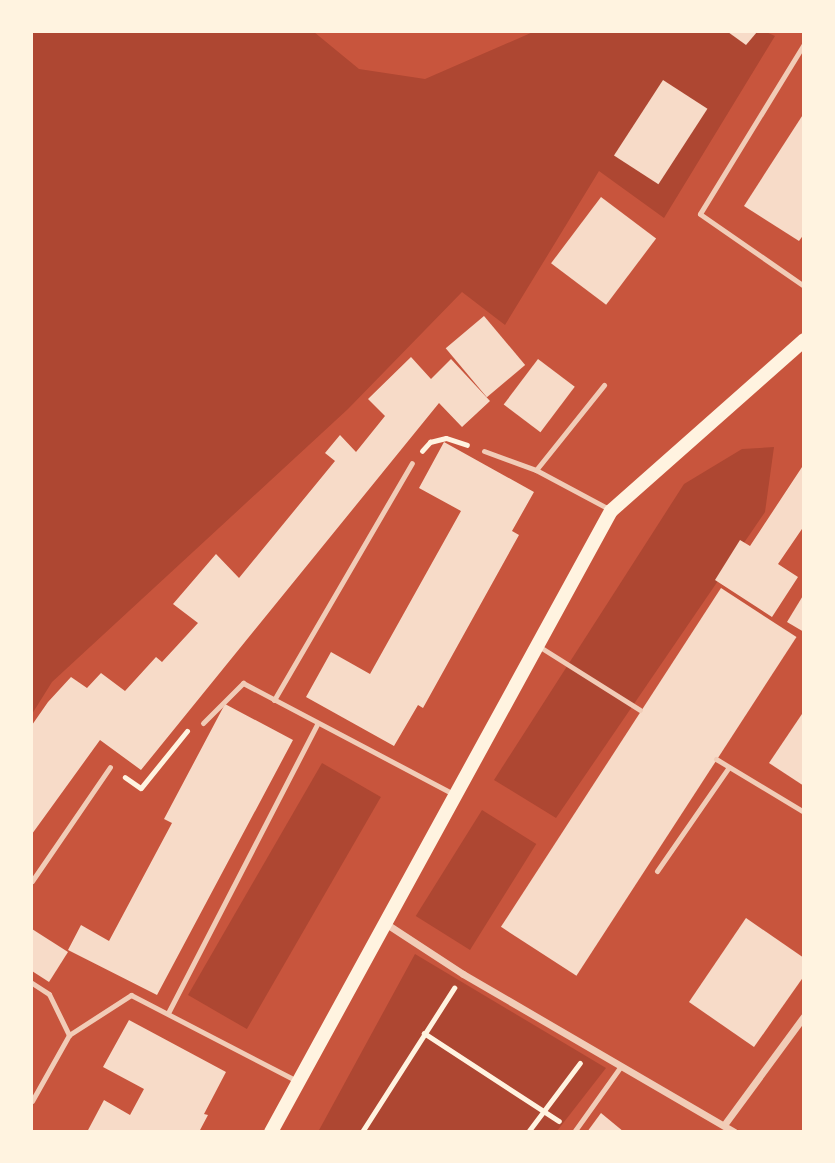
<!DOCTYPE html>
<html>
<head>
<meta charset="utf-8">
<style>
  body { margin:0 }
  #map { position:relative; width:835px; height:1163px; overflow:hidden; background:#c8553d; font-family:Montserrat,sans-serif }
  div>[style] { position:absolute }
  .green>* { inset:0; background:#ae4732; transform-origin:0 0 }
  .building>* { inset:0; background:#f7dbc8; transform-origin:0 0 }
  .path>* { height:4.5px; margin:-2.25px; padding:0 2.25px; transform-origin:2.25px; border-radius:2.25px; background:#fff3e0 }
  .service>* { height:5px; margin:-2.5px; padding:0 2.5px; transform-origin:2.5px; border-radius:2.5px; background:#f1ccb7 }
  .minor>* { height:7px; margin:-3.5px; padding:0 3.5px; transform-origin:3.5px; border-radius:3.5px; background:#f1ccb7 }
  .secondary>* { height:14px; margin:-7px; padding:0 7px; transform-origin:7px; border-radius:7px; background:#fff3e0 }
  span { translate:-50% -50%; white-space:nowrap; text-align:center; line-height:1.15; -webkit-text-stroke:7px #fff3e0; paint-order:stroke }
  .frame { position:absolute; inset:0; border:33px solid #fff3e0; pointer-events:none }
</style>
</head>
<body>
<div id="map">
  <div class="green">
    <div style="clip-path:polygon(32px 32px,314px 32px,359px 69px,425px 79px,533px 32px,766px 32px,775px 36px,664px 218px,599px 171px,505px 325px,462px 292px,348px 409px,52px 682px,32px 714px)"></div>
    <div style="clip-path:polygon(774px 447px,765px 512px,556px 818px,494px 780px,684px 484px,742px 449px)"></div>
    <div style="left:322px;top:763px;width:68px;height:268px;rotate:30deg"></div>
    <div style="left:482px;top:810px;width:64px;height:125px;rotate:32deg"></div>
    <div style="clip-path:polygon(415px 954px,606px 1068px,557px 1131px,318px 1132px)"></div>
  </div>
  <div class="building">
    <div style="clip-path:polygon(728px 32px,757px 32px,746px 45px)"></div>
    <div style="left:663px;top:80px;width:53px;height:90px;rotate:33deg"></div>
    <div style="clip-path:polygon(804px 113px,804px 234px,799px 241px,744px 206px)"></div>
    <div style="left:601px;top:197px;width:69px;height:83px;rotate:37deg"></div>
    <div style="left:484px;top:316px;width:64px;height:50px;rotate:50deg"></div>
    <div style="clip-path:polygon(411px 357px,431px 379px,451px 359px,490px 401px,462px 427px,439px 403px,141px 770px,100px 740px,32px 834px,32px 725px,48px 702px,71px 677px,87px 688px,101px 673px,125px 691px,156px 657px,162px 662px,198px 623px,173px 604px,216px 554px,239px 578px,335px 461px,325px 453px,340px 435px,356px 452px,385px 416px,368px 399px)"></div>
    <div style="left:538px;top:359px;width:46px;height:57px;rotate:37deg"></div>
    <div style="clip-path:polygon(444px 442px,534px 492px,512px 531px,519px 535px,423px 708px,418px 705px,394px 746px,306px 697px,331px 652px,370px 674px,461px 511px,419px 488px)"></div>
    <div style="clip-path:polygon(804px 464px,804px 526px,778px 564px,798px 577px,772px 617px,715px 580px,740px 540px,750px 546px)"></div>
    <div style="left:721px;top:588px;width:90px;height:404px;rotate:33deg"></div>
    <div style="clip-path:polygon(804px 594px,804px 632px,787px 622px)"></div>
    <div style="clip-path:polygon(225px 704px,293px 740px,157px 995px,68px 950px,81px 925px,109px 941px,172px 823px,164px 819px)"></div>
    <div style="clip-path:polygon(804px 711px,804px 786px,769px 763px)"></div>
    <div style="clip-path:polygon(746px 918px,804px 958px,804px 976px,754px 1047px,689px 1002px)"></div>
    <div style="clip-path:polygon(32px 929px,68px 952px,49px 982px,32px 971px)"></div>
    <div style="clip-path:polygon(129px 1020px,226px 1072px,204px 1114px,208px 1115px,199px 1132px,87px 1132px,104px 1100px,130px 1115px,144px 1089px,103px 1067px)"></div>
    <div style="clip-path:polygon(601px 1113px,624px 1132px,587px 1132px)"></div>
  </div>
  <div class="path">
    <div style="left:422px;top:451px;width:12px;rotate:-48deg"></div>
    <div style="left:430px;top:442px;width:16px;rotate:-14deg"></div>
    <div style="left:446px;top:438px;width:22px;rotate:18deg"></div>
    <div style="left:125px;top:777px;width:19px;rotate:35deg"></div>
    <div style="left:141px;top:788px;width:73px;rotate:-51.1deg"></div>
    <div style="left:424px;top:1033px;width:161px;rotate:33.1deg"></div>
    <div style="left:362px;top:1132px;width:171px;rotate:-57.4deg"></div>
    <div style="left:528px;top:1132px;width:86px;rotate:-53deg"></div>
  </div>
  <div class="service">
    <div style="left:804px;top:44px;width:199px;rotate:121.5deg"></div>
    <div style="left:700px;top:214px;width:126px;rotate:34.7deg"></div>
    <div style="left:484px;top:451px;width:55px;rotate:20.1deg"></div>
    <div style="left:536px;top:470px;width:83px;rotate:28.1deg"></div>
    <div style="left:536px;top:470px;width:109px;rotate:-51.3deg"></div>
    <div style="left:540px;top:647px;width:118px;rotate:32.2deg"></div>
    <div style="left:274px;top:700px;width:274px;rotate:-59.8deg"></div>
    <div style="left:203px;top:723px;width:57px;rotate:-45deg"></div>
    <div style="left:243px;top:683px;width:240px;rotate:27.8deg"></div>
    <div style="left:716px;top:759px;width:103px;rotate:31.1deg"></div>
    <div style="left:657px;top:871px;width:126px;rotate:-55.3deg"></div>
    <div style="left:32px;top:881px;width:138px;rotate:-55.6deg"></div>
    <div style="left:32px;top:983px;width:20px;rotate:33deg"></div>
    <div style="left:49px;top:994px;width:46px;rotate:64deg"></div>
    <div style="left:168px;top:1013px;width:326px;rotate:-62.7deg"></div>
    <div style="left:32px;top:1101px;width:76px;rotate:-60.7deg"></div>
    <div style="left:69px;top:1035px;width:74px;rotate:-32.8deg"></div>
    <div style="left:131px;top:995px;width:187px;rotate:27.4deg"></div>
    <div style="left:574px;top:1132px;width:81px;rotate:-54.5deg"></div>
  </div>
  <div class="minor">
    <div style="left:385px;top:923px;width:93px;rotate:33.2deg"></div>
    <div style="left:463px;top:974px;width:314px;rotate:30.2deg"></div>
    <div style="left:724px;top:1125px;width:135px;rotate:-53.7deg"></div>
  </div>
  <div class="secondary">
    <div style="left:271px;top:1132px;width:708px;rotate:-61.3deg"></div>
    <div style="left:611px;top:511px;width:258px;rotate:-41.5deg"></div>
  </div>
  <div class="frame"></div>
</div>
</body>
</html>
